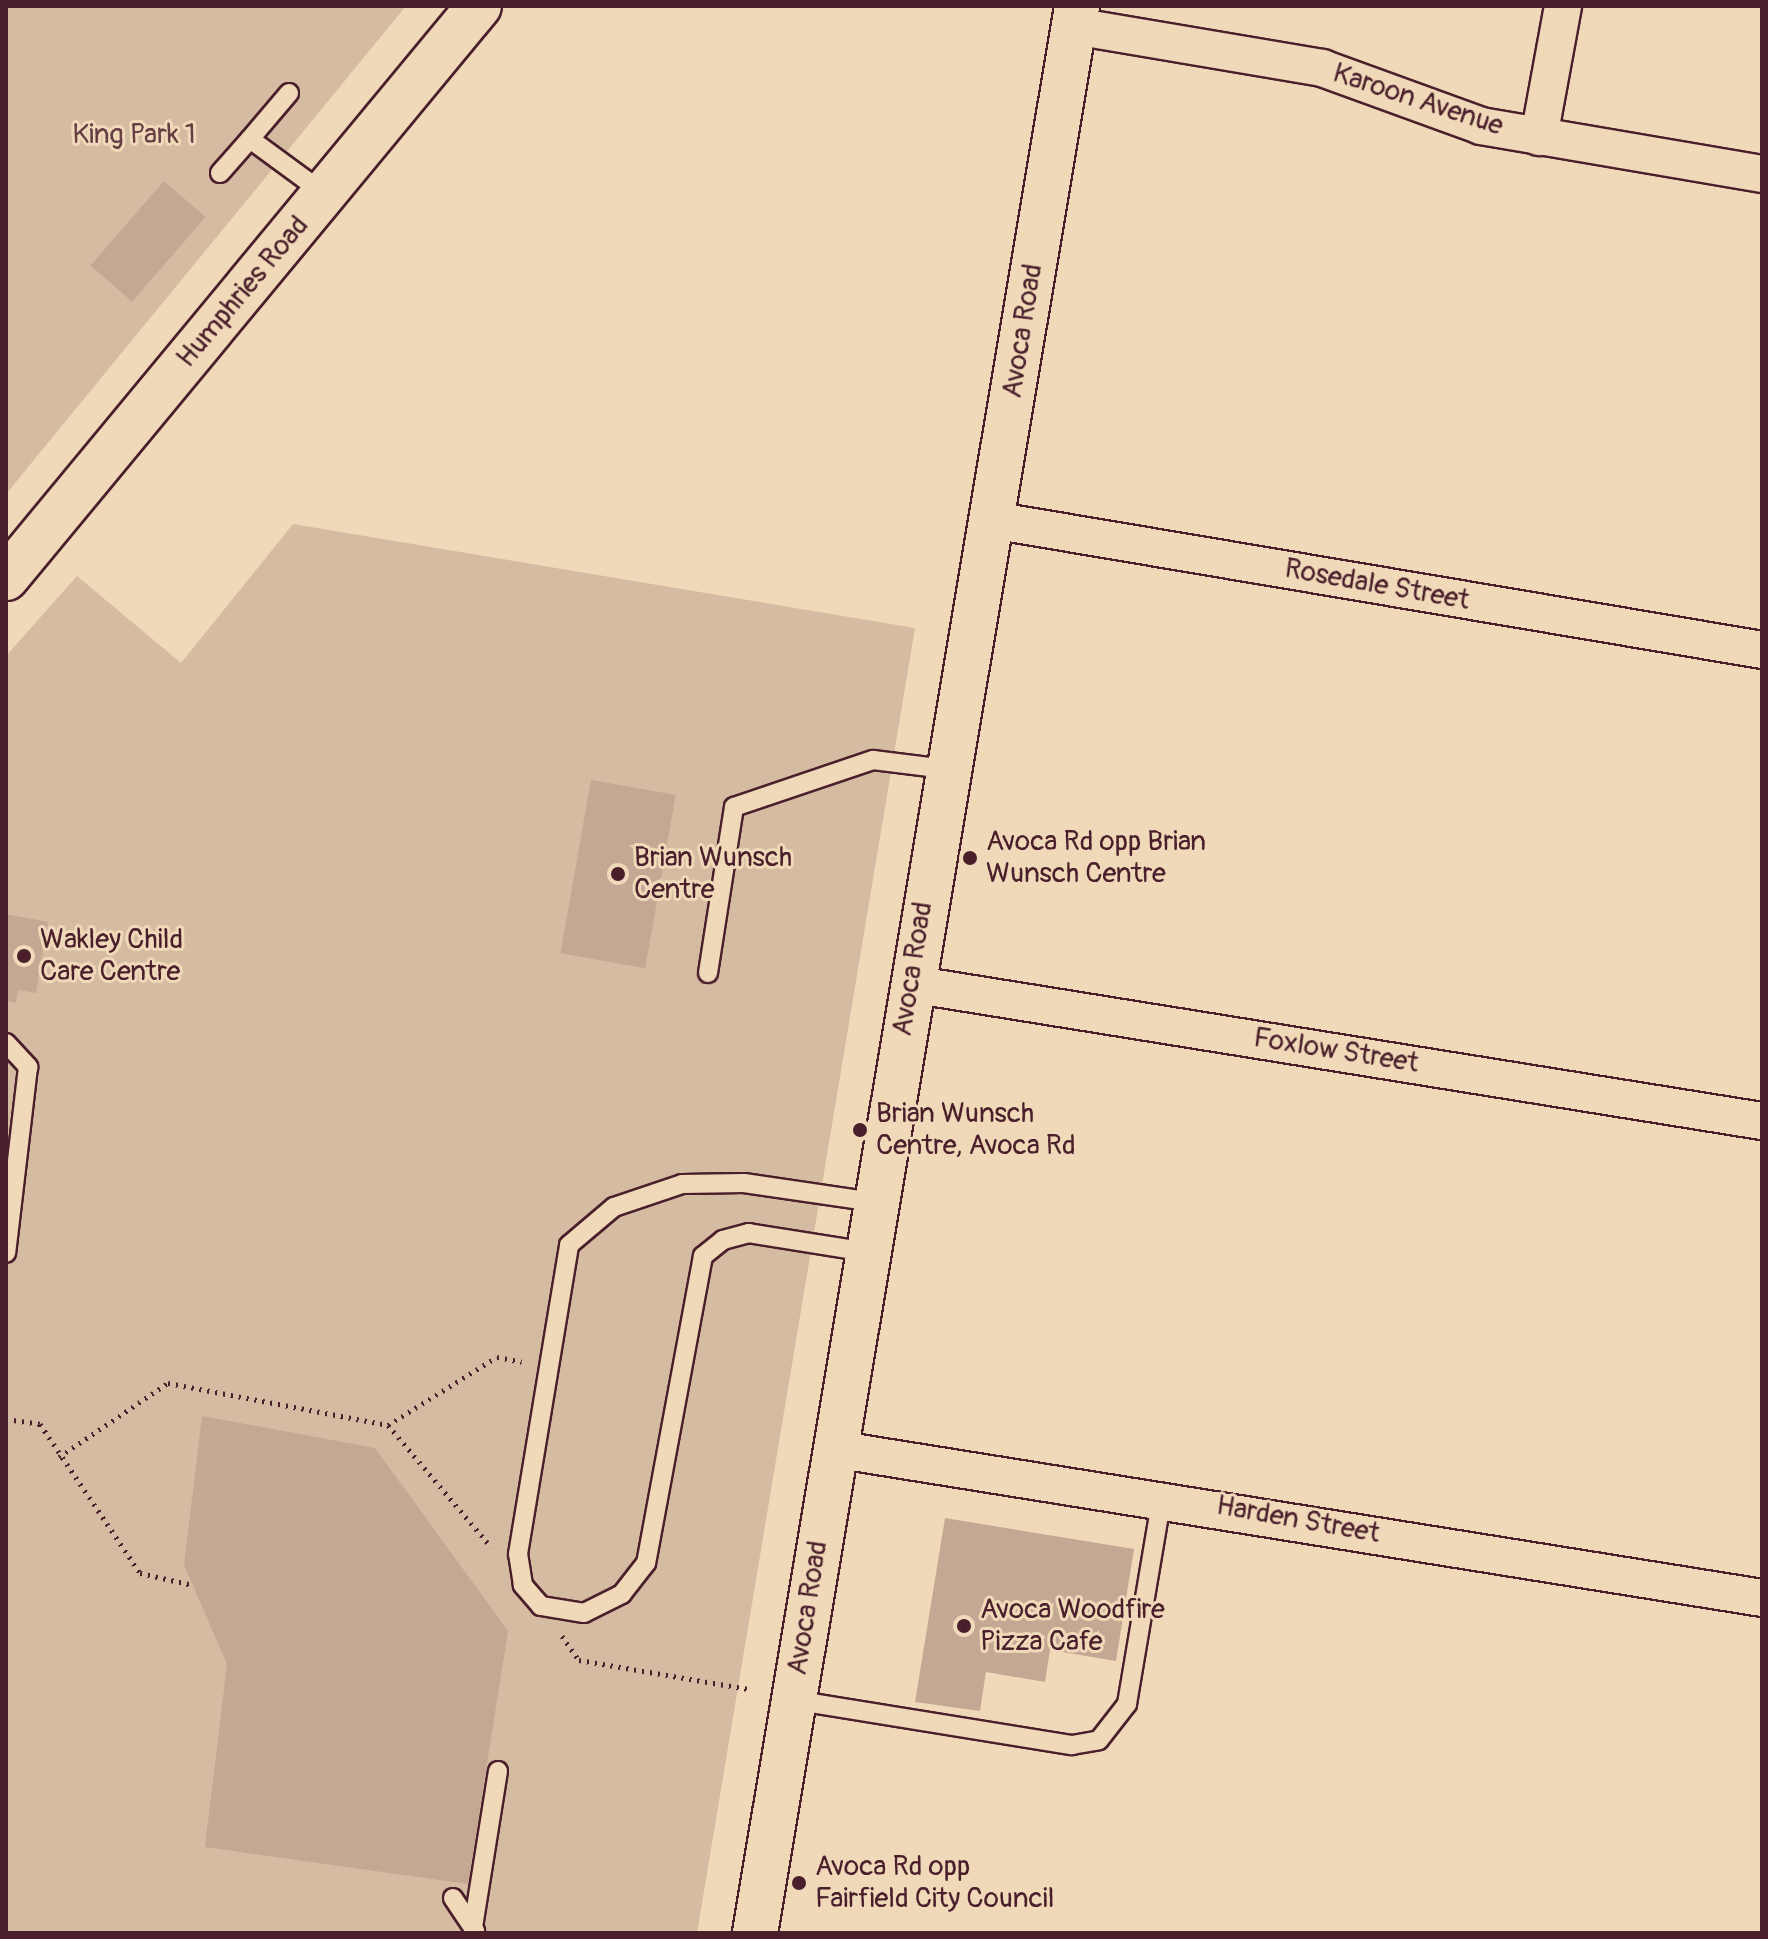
<!DOCTYPE html>
<html>
<head>
<meta charset="utf-8">
<style>
  body { margin:0 }
  #map { position:relative; width:1768px; height:1939px; overflow:hidden; background:#f0d9b9; font-family:Pangolin,sans-serif }
  div>[style] { position:absolute }
  .green>* { inset:0; background:#d5bba1 }
  .building>* { inset:0; background:#c4a894; transform-origin:0 0 }
  .path>* { height:5px; margin-top:-2.5px; transform-origin:0; background:repeating-linear-gradient(90deg,#4a1f2b 0 2px,transparent 0 8px) }
  .roads { filter:drop-shadow(2px 0 #4a1f2b) drop-shadow(-2px 0 #4a1f2b) drop-shadow(0 2px #4a1f2b) drop-shadow(0 -2px #4a1f2b) }
  .lane>* { height:18px; margin:-9px; padding:0 9px; transform-origin:9px; border-radius:9px; background:#f0d9b9 }
  .street>* { height:36px; margin:-18px; padding:0 18px; transform-origin:18px; border-radius:18px; background:#f0d9b9 }
  .secondary>* { height:44px; margin:-22px; padding:0 22px; transform-origin:22px; border-radius:22px; background:#f0d9b9 }
  .dots>* { width:22px; height:22px; translate:-50% -50%; box-sizing:border-box; border:4px solid #f0d9b9; border-radius:50% }
  span { translate:-50% -50%; white-space:nowrap; text-align:center; line-height:1.15; -webkit-text-stroke:6px #f0d9b9; paint-order:stroke }
  .street-label { font-size:28px; color:#4a1f2b }
  .park-label { font-size:28px; color:#663e43 }
  .poi-label { font-size:28px; color:#4a1f2b }
  .left { translate:0 -50%; text-align:left }
  .frame { position:absolute; inset:0; border:8px solid #4a1f2b; pointer-events:none }
</style>
</head>
<body>
<div id="map">
  <div class="green">
    <div style="clip-path:polygon(6px 6px,406px 6px,6px 494px)"></div>
    <div style="clip-path:polygon(293px 524px,915px 628px,697px 1933px,6px 1933px,6px 656px,77px 576px,181px 663px)"></div>
  </div>
  <div class="building">
    <div style="left:164px;top:181px;width:55px;height:112px;rotate:41deg"></div>
    <div style="left:591px;top:780px;width:86px;height:176px;rotate:10deg"></div>
    <div style="clip-path:polygon(6px 914px,48px 922px,36px 993px,18px 990px,16px 1003px,6px 1001px)"></div>
    <div style="clip-path:polygon(202px 1416px,375px 1448px,508px 1631px,468px 1884px,205px 1847px,227px 1664px,184px 1565px)"></div>
    <div style="clip-path:polygon(945px 1518px,1134px 1549px,1116px 1661px,1050px 1650px,1045px 1682px,986px 1672px,980px 1711px,915px 1702px)"></div>
  </div>
  <div class="path">
    <div style="left:6px;top:1419px;width:34px;rotate:8deg"></div>
    <div style="left:40px;top:1424px;width:179px;rotate:56.1deg"></div>
    <div style="left:140px;top:1573px;width:54px;rotate:12.8deg"></div>
    <div style="left:388px;top:1425px;width:160px;rotate:49.8deg"></div>
    <div style="left:59px;top:1457px;width:132px;rotate:-34.2deg"></div>
    <div style="left:168px;top:1383px;width:224px;rotate:10.8deg"></div>
    <div style="left:388px;top:1425px;width:128px;rotate:-32deg"></div>
    <div style="left:497px;top:1357px;width:25px;rotate:11deg"></div>
    <div style="left:562px;top:1636px;width:29px;rotate:55deg"></div>
    <div style="left:579px;top:1660px;width:172px;rotate:9.7deg"></div>
  </div>
  <div class="roads">
    <div class="lane">
      <div style="left:289px;top:93px;width:60px;rotate:130.3deg"></div>
      <div style="left:250px;top:139px;width:93px;rotate:36.3deg"></div>
      <div style="left:220px;top:173px;width:45px;rotate:-48.6deg"></div>
      <div style="left:708px;top:973px;width:168px;rotate:-81.1deg"></div>
      <div style="left:734px;top:807px;width:147px;rotate:-18.7deg"></div>
      <div style="left:873px;top:760px;width:73px;rotate:7.1deg"></div>
      <div style="left:6px;top:1043px;width:33px;rotate:47deg"></div>
      <div style="left:28px;top:1067px;width:187px;rotate:96.7deg"></div>
      <div style="left:867px;top:1252px;width:120px;rotate:-170.9deg"></div>
      <div style="left:749px;top:1233px;width:27px;rotate:165deg"></div>
      <div style="left:723px;top:1240px;width:26px;rotate:141deg"></div>
      <div style="left:703px;top:1256px;width:312px;rotate:100.5deg"></div>
      <div style="left:646px;top:1563px;width:39px;rotate:128deg"></div>
      <div style="left:622px;top:1594px;width:42px;rotate:153.4deg"></div>
      <div style="left:584px;top:1613px;width:44px;rotate:-170.8deg"></div>
      <div style="left:541px;top:1606px;width:28px;rotate:-131deg"></div>
      <div style="left:523px;top:1585px;width:31px;rotate:-99deg"></div>
      <div style="left:518px;top:1554px;width:313px;rotate:-80.6deg"></div>
      <div style="left:569px;top:1245px;width:59px;rotate:-40.2deg"></div>
      <div style="left:614px;top:1207px;width:72px;rotate:-18.7deg"></div>
      <div style="left:682px;top:1184px;width:62px;rotate:-0.9deg"></div>
      <div style="left:744px;top:1183px;width:132px;rotate:8.3deg"></div>
      <div style="left:793px;top:1700px;width:283px;rotate:9.2deg"></div>
      <div style="left:1072px;top:1745px;width:27px;rotate:-10deg"></div>
      <div style="left:1099px;top:1740px;width:46px;rotate:-52.1deg"></div>
      <div style="left:1127px;top:1704px;width:210px;rotate:-80.4deg"></div>
      <div style="left:453px;top:1898px;width:40px;rotate:56deg"></div>
      <div style="left:473px;top:1927px;width:158px;rotate:-80.9deg"></div>
    </div>
    <div class="street">
      <div style="left:1074px;top:26px;width:252px;rotate:9.6deg"></div>
      <div style="left:1322px;top:68px;width:169px;rotate:20deg"></div>
      <div style="left:1481px;top:126px;width:285px;rotate:9.7deg"></div>
      <div style="left:1539px;top:137px;width:133px;rotate:-79.6deg"></div>
      <div style="left:992px;top:520px;width:781px;rotate:9.58deg"></div>
      <div style="left:911px;top:984px;width:862px;rotate:9.15deg"></div>
      <div style="left:834px;top:1449px;width:940px;rotate:9.12deg"></div>
    </div>
    <div class="secondary">
      <div style="left:6px;top:578px;width:742px;rotate:-50.41deg"></div>
      <div style="left:755px;top:1933px;width:1954px;rotate:-80.51deg"></div>
    </div>
  </div>
  <div class="dots">
    <div style="left:970px;top:858px;background:#4a1f2b"></div>
    <div style="left:618px;top:874px;background:#4a1f2b"></div>
    <div style="left:24px;top:956px;background:#4a1f2b"></div>
    <div style="left:860px;top:1130px;background:#4a1f2b"></div>
    <div style="left:964px;top:1626px;background:#4a1f2b"></div>
    <div style="left:799px;top:1883px;background:#4a1f2b"></div>
  </div>
  <div class="street-label">
    <span style="left:1418px;top:100px;rotate:18deg">Karoon Avenue</span>
    <span style="left:243px;top:292px;rotate:-50deg">Humphries Road</span>
    <span style="left:1023px;top:331px;rotate:-81deg">Avoca Road</span>
    <span style="left:1377px;top:585px;rotate:10deg">Rosedale Street</span>
    <span style="left:913px;top:969px;rotate:-81deg">Avoca Road</span>
    <span style="left:1336px;top:1051px;rotate:9deg">Foxlow Street</span>
    <span style="left:1298px;top:1520px;rotate:10deg">Harden Street</span>
    <span style="left:808px;top:1608px;rotate:-81deg">Avoca Road</span>
  </div>
  <div class="park-label">
    <span style="left:134px;top:135px">King Park 1</span>
  </div>
  <div class="poi-label">
    <span class="left" style="left:986px;top:858px">Avoca Rd opp Brian<br>Wunsch Centre</span>
    <span class="left" style="left:634px;top:874px">Brian Wunsch<br>Centre</span>
    <span class="left" style="left:40px;top:956px">Wakley Child<br>Care Centre</span>
    <span class="left" style="left:876px;top:1130px">Brian Wunsch<br>Centre, Avoca Rd</span>
    <span class="left" style="left:980px;top:1626px">Avoca Woodfire<br>Pizza Cafe</span>
    <span class="left" style="left:815px;top:1883px">Avoca Rd opp<br>Fairfield City Council</span>
  </div>
  <div class="frame"></div>
</div>
</body>
</html>
